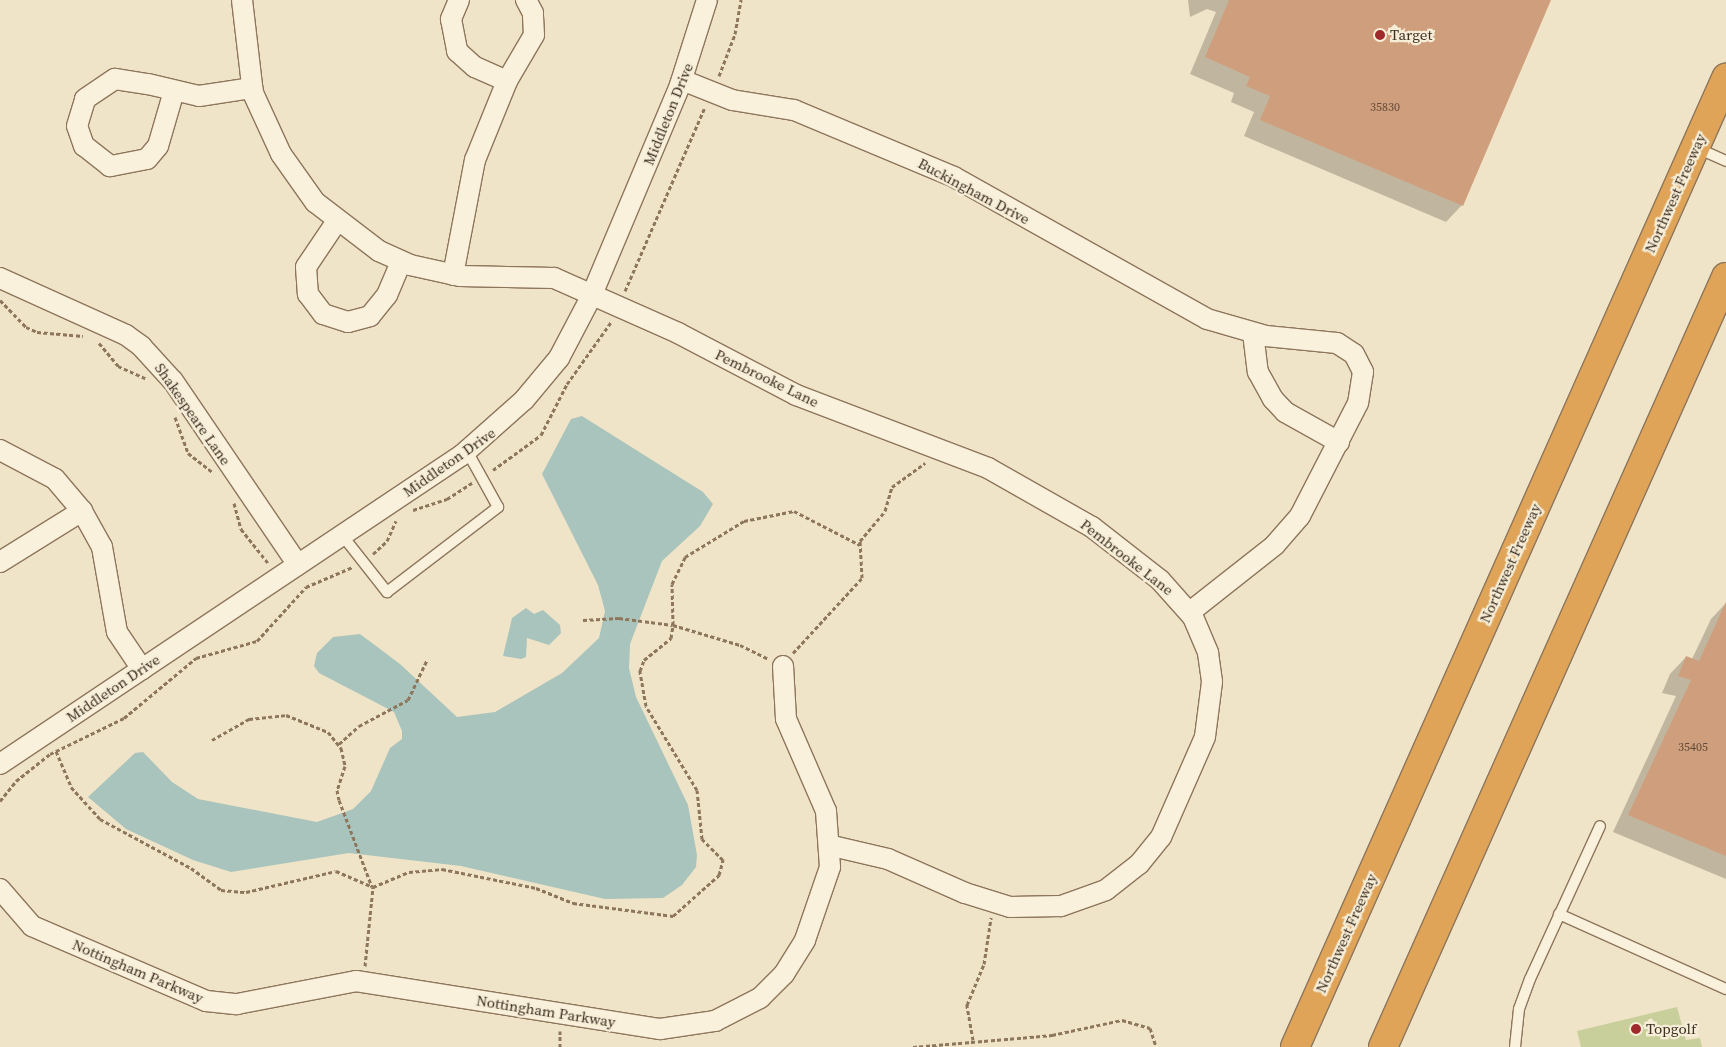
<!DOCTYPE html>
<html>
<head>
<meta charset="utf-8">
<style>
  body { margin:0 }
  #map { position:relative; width:1726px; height:1047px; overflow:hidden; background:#f0e4c8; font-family:"Source Serif 4",serif }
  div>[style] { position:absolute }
  .green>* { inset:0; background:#c9cf9b }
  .water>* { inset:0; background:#a9c4bc }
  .shadow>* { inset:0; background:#0003 }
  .building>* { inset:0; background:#cf9f7d }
  .path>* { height:3px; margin-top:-1.5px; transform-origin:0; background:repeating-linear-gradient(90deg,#8d765c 0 4px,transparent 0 6.5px) }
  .roads { filter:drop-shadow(1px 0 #8d765c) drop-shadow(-1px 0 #8d765c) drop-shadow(0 1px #8d765c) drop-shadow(0 -1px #8d765c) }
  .service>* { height:10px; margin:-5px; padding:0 5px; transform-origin:5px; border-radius:5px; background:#faf1dc }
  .minor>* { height:20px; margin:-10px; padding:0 10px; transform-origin:10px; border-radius:10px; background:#faf1dc }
  .motorway>* { height:28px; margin:-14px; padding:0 14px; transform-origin:14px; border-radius:14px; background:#e0a458 }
  .dots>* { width:14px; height:14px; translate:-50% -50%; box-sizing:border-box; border:2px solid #f7eed8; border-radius:50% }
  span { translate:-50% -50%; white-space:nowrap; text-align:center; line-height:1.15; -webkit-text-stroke:4.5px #f7eed8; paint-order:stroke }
  .number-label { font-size:12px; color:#624a37 }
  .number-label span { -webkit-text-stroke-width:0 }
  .poi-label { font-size:15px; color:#3d2e20 }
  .left { translate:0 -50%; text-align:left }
  .street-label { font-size:15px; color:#3d2e20 }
</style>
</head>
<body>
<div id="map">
  <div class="green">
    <div style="clip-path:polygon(1677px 1007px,1686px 1040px,1700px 1038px,1702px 1047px,1581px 1047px,1577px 1031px)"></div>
  </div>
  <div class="water">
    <div style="clip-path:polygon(582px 416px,703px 492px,713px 504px,700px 526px,662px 561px,630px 644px,629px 668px,636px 697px,688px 805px,697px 855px,696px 867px,682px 885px,663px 898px,605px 899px,461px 866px,349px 853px,231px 872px,193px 860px,126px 829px,88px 797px,135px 753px,143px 752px,172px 782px,198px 799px,317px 822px,353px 809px,371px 791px,390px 748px,402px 739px,402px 731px,394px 712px,319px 673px,314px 666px,317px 653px,333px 637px,360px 634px,400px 664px,457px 717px,495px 712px,562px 673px,599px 638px,605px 611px,598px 585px,542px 474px,571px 419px)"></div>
    <div style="clip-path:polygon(526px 608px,534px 614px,543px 610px,560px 625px,561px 633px,549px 645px,527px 638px,526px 657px,521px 659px,503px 656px,512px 618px)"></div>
  </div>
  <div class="shadow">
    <div style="clip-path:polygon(1188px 0,1187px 0,1550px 0,1462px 205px,1446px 222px,1244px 136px,1254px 112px,1231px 102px,1234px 93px,1190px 74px,1216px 12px,1207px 9px,1190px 17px)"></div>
    <div style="clip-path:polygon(1726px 603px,1726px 879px,1613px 832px,1676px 696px,1662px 693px,1670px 674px,1686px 657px,1692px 659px,1711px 619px)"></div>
  </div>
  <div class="building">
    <div style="clip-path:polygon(1229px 0,1551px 0,1463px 206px,1260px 120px,1270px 96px,1246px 86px,1250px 77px,1205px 57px)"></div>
    <div style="clip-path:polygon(1726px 602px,1726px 856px,1628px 815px,1691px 680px,1678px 676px,1686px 656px,1699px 661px)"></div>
  </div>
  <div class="path">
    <div style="left:719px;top:76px;width:45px;rotate:-69.1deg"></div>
    <div style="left:735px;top:34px;width:35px;rotate:-80deg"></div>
    <div style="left:625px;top:291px;width:201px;rotate:-66.5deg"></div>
    <div style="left:0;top:300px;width:37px;rotate:46deg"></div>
    <div style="left:26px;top:327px;width:12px;rotate:24deg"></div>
    <div style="left:37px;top:332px;width:46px;rotate:5deg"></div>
    <div style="left:99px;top:343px;width:30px;rotate:50deg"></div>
    <div style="left:118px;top:366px;width:32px;rotate:24deg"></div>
    <div style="left:175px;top:417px;width:38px;rotate:70deg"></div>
    <div style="left:188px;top:453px;width:31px;rotate:38deg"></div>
    <div style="left:493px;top:470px;width:59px;rotate:-36.1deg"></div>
    <div style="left:541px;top:435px;width:57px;rotate:-63deg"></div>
    <div style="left:567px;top:384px;width:76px;rotate:-54.6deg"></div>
    <div style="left:234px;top:503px;width:27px;rotate:75deg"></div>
    <div style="left:241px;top:529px;width:43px;rotate:51.5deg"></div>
    <div style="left:413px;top:510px;width:36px;rotate:-18deg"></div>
    <div style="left:447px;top:499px;width:30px;rotate:-33deg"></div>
    <div style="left:373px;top:554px;width:19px;rotate:-43deg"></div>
    <div style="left:387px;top:541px;width:22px;rotate:-66deg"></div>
    <div style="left:583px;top:620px;width:36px;rotate:-3deg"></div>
    <div style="left:619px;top:618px;width:54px;rotate:7.4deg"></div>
    <div style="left:673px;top:625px;width:41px;rotate:-91.4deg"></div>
    <div style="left:672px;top:584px;width:30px;rotate:-64deg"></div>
    <div style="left:685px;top:557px;width:69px;rotate:-31.4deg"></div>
    <div style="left:744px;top:521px;width:51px;rotate:-11.3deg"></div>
    <div style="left:794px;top:511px;width:74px;rotate:27.3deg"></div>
    <div style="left:793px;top:653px;width:102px;rotate:-47.4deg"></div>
    <div style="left:862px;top:578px;width:37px;rotate:-93deg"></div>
    <div style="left:860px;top:541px;width:39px;rotate:-50deg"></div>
    <div style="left:885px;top:511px;width:25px;rotate:-74deg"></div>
    <div style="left:892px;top:487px;width:41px;rotate:-36deg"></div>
    <div style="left:212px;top:740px;width:43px;rotate:-29.6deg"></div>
    <div style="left:249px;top:719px;width:37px;rotate:-6deg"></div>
    <div style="left:286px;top:715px;width:45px;rotate:22deg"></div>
    <div style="left:328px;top:732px;width:21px;rotate:51deg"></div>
    <div style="left:341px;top:748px;width:18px;rotate:77deg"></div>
    <div style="left:345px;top:766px;width:25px;rotate:108deg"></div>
    <div style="left:337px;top:790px;width:10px;rotate:79deg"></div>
    <div style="left:339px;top:800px;width:93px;rotate:69.2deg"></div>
    <div style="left:339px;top:744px;width:27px;rotate:-42deg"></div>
    <div style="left:359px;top:726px;width:55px;rotate:-28deg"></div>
    <div style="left:408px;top:700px;width:44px;rotate:-64.6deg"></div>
    <div style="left:56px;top:751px;width:39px;rotate:67deg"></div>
    <div style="left:71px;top:787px;width:43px;rotate:47.8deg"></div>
    <div style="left:100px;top:819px;width:103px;rotate:28.3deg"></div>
    <div style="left:191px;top:868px;width:37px;rotate:36deg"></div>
    <div style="left:221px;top:890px;width:25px;rotate:5deg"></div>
    <div style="left:246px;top:892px;width:92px;rotate:-13.1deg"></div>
    <div style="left:336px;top:871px;width:40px;rotate:23.4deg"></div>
    <div style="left:0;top:801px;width:26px;rotate:-51deg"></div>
    <div style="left:16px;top:781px;width:43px;rotate:-38.5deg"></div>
    <div style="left:50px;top:754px;width:82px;rotate:-25.9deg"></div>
    <div style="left:124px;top:718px;width:94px;rotate:-39.8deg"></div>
    <div style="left:196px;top:658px;width:63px;rotate:-15.6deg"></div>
    <div style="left:257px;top:641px;width:73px;rotate:-47.8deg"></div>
    <div style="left:306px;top:587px;width:51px;rotate:-23.1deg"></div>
    <div style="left:365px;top:966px;width:79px;rotate:-84.2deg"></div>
    <div style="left:373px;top:887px;width:39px;rotate:-23deg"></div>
    <div style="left:409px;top:872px;width:33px;rotate:-5deg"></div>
    <div style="left:442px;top:869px;width:96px;rotate:11.4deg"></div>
    <div style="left:536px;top:888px;width:40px;rotate:22deg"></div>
    <div style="left:573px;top:903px;width:101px;rotate:7.4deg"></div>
    <div style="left:673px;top:916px;width:62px;rotate:-41.7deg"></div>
    <div style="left:719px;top:875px;width:16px;rotate:-75deg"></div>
    <div style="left:723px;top:860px;width:30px;rotate:-135deg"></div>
    <div style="left:702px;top:839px;width:49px;rotate:-95.8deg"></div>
    <div style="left:697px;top:790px;width:98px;rotate:-121.3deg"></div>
    <div style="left:646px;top:706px;width:36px;rotate:-100deg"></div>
    <div style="left:640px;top:671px;width:12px;rotate:-70deg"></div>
    <div style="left:644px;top:660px;width:35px;rotate:-39deg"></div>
    <div style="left:671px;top:638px;width:13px;rotate:-81deg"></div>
    <div style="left:673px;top:625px;width:70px;rotate:16.6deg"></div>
    <div style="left:740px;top:645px;width:32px;rotate:26deg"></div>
    <div style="left:973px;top:1040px;width:36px;rotate:-100deg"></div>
    <div style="left:967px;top:1005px;width:44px;rotate:-67.5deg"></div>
    <div style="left:984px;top:964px;width:47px;rotate:-81.3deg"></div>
    <div style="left:560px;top:1047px;width:16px;rotate:-90deg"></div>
    <div style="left:913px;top:1047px;width:140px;rotate:-4.9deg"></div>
    <div style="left:1052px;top:1035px;width:72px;rotate:-12.1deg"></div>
    <div style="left:1122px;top:1020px;width:29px;rotate:16deg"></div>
    <div style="left:1150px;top:1028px;width:20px;rotate:72deg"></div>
  </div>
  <div class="roads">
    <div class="service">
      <div style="left:1697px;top:148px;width:32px;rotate:24deg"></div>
      <div style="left:342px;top:535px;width:73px;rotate:51.7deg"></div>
      <div style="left:387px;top:592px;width:140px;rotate:-37.4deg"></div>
      <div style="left:498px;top:507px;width:64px;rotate:-119deg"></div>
      <div style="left:1559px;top:914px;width:183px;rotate:24.2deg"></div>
      <div style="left:1515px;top:1047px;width:38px;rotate:-84deg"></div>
      <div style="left:1519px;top:1009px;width:32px;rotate:-70deg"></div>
      <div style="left:1530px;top:979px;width:168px;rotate:-65.4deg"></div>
    </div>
    <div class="minor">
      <div style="left:242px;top:0;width:94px;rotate:83.3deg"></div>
      <div style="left:253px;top:93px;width:67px;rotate:65.3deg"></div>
      <div style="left:281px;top:154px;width:59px;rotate:54.7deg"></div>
      <div style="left:315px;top:202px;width:81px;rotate:37.4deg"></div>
      <div style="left:379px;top:251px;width:34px;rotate:24deg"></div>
      <div style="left:410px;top:265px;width:51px;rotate:12.4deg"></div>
      <div style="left:460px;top:276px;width:94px;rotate:1.2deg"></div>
      <div style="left:554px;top:278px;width:136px;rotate:23.9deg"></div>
      <div style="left:678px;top:333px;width:133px;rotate:27.7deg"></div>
      <div style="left:796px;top:395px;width:205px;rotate:20.8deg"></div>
      <div style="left:988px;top:468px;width:120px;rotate:29.6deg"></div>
      <div style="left:1092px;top:527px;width:86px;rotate:37.9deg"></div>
      <div style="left:1160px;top:580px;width:50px;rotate:48.3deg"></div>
      <div style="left:1193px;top:617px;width:39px;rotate:67deg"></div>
      <div style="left:1208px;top:653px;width:29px;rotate:82deg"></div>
      <div style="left:1212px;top:682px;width:55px;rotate:97.3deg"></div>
      <div style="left:1205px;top:737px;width:109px;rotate:113.7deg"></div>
      <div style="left:1161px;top:837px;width:35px;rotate:129deg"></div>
      <div style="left:1139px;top:864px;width:42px;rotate:141.8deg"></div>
      <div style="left:1106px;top:890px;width:48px;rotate:160.4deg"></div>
      <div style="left:1061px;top:906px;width:51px;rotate:178.9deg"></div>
      <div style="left:1010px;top:907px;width:47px;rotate:-162.7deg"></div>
      <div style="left:965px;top:893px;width:84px;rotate:-156.2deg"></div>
      <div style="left:888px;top:859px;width:57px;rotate:-166.9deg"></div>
      <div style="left:459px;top:0;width:21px;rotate:113deg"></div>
      <div style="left:451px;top:19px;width:33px;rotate:79deg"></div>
      <div style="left:457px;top:51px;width:24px;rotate:42deg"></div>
      <div style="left:475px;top:67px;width:35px;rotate:24deg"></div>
      <div style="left:682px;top:80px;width:54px;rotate:21.8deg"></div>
      <div style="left:732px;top:100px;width:63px;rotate:9.2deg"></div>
      <div style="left:794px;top:110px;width:173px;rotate:22.7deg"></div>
      <div style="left:954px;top:177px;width:290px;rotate:29.3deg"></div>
      <div style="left:1207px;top:319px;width:61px;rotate:16.1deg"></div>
      <div style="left:1266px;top:336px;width:71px;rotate:5.6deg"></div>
      <div style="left:1337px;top:343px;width:20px;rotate:33deg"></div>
      <div style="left:1354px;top:354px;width:20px;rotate:63deg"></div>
      <div style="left:1363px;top:372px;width:31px;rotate:99deg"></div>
      <div style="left:1358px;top:403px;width:127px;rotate:117.2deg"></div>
      <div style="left:1300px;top:516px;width:38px;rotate:131deg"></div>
      <div style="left:1275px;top:545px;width:108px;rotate:141.8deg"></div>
      <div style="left:174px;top:91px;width:57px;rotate:106.2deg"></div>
      <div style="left:158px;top:146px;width:17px;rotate:130deg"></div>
      <div style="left:147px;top:159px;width:38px;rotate:169deg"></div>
      <div style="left:110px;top:166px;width:33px;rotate:-142deg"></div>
      <div style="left:84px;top:146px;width:21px;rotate:-109deg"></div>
      <div style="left:77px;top:126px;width:28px;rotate:-73deg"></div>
      <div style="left:85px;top:99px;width:36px;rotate:-34deg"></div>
      <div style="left:115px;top:79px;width:33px;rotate:9deg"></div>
      <div style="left:148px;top:84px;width:52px;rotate:13.2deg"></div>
      <div style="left:199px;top:96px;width:54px;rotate:-8.6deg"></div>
      <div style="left:337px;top:221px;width:55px;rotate:124deg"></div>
      <div style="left:306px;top:267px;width:27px;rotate:86deg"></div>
      <div style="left:308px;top:294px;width:25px;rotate:53deg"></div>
      <div style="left:323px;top:314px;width:26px;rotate:18deg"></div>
      <div style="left:348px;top:322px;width:23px;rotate:-15deg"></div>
      <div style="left:370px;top:316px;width:27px;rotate:-51deg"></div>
      <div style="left:387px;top:295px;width:36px;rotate:-67deg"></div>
      <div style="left:453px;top:275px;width:117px;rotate:-79.2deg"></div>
      <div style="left:475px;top:160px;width:85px;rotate:-67.9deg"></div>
      <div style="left:507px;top:81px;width:53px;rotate:-59.6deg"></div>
      <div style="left:534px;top:35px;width:22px;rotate:-93deg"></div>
      <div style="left:533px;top:13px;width:15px;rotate:-118deg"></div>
      <div style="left:0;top:278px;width:138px;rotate:24.3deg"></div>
      <div style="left:126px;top:335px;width:19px;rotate:36deg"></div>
      <div style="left:141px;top:346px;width:47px;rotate:47.6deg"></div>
      <div style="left:173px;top:381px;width:222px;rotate:55.8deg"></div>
      <div style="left:1253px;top:333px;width:39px;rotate:83deg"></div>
      <div style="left:1258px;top:372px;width:31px;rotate:61deg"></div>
      <div style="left:1273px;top:399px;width:18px;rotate:47deg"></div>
      <div style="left:1285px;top:412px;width:62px;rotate:29.1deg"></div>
      <div style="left:0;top:450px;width:62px;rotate:27.8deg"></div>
      <div style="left:55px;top:479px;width:42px;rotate:49.8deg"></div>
      <div style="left:82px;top:511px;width:41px;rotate:60.9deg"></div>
      <div style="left:102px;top:547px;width:86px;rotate:80deg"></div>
      <div style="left:117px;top:632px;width:45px;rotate:56deg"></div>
      <div style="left:0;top:562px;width:97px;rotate:-31.9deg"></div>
      <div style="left:0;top:764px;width:556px;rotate:-33.78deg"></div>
      <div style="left:462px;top:455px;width:83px;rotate:-41.6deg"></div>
      <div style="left:524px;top:400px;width:55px;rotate:-50.2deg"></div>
      <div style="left:559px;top:358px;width:69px;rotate:-62.3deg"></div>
      <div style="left:591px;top:297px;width:230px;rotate:-67.2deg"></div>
      <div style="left:680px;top:85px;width:89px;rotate:-72.4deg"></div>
      <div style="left:0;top:889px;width:49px;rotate:49.1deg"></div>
      <div style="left:32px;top:926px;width:189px;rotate:23.3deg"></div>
      <div style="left:206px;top:1001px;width:31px;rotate:6deg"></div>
      <div style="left:237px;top:1004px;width:121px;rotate:-10.9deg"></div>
      <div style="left:356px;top:981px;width:308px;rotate:9deg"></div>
      <div style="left:660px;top:1029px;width:56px;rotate:-8.3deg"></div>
      <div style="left:715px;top:1021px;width:51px;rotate:-27.1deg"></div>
      <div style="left:760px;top:998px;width:34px;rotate:-45deg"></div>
      <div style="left:784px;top:974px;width:40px;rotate:-58deg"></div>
      <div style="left:805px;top:940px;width:77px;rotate:-71.1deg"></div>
      <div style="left:830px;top:867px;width:56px;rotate:-94.1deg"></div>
      <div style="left:826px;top:811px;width:100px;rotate:-113.5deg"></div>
      <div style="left:786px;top:719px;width:53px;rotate:-93.2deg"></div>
    </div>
    <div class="motorway">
      <div style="left:1295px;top:1047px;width:1061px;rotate:-66.02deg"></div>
      <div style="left:1383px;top:1047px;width:843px;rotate:-65.99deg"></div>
    </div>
  </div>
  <div class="dots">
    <div style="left:1380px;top:35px;background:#9e2a2b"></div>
    <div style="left:1636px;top:1029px;background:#9e2a2b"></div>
  </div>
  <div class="number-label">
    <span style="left:1385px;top:108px">35830</span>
    <span style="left:1693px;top:748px">35405</span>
  </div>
  <div class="poi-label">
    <span class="left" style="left:1390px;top:35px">Target</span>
    <span class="left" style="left:1646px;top:1029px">Topgolf</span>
  </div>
  <div class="street-label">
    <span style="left:668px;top:114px;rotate:-68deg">Middleton Drive</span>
    <span style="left:974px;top:191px;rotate:28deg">Buckingham Drive</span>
    <span style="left:1675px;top:193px;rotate:-66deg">Northwest Freeway</span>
    <span style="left:767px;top:378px;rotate:26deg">Pembrooke Lane</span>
    <span style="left:193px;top:414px;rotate:55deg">Shakespeare Lane</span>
    <span style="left:449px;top:462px;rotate:-35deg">Middleton Drive</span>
    <span style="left:1127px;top:557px;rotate:38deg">Pembrooke Lane</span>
    <span style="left:1510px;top:563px;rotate:-66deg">Northwest Freeway</span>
    <span style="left:113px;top:688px;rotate:-34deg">Middleton Drive</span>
    <span style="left:1346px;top:933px;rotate:-66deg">Northwest Freeway</span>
    <span style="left:138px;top:971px;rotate:23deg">Nottingham Parkway</span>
    <span style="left:546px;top:1011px;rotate:9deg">Nottingham Parkway</span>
  </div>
</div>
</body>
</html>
